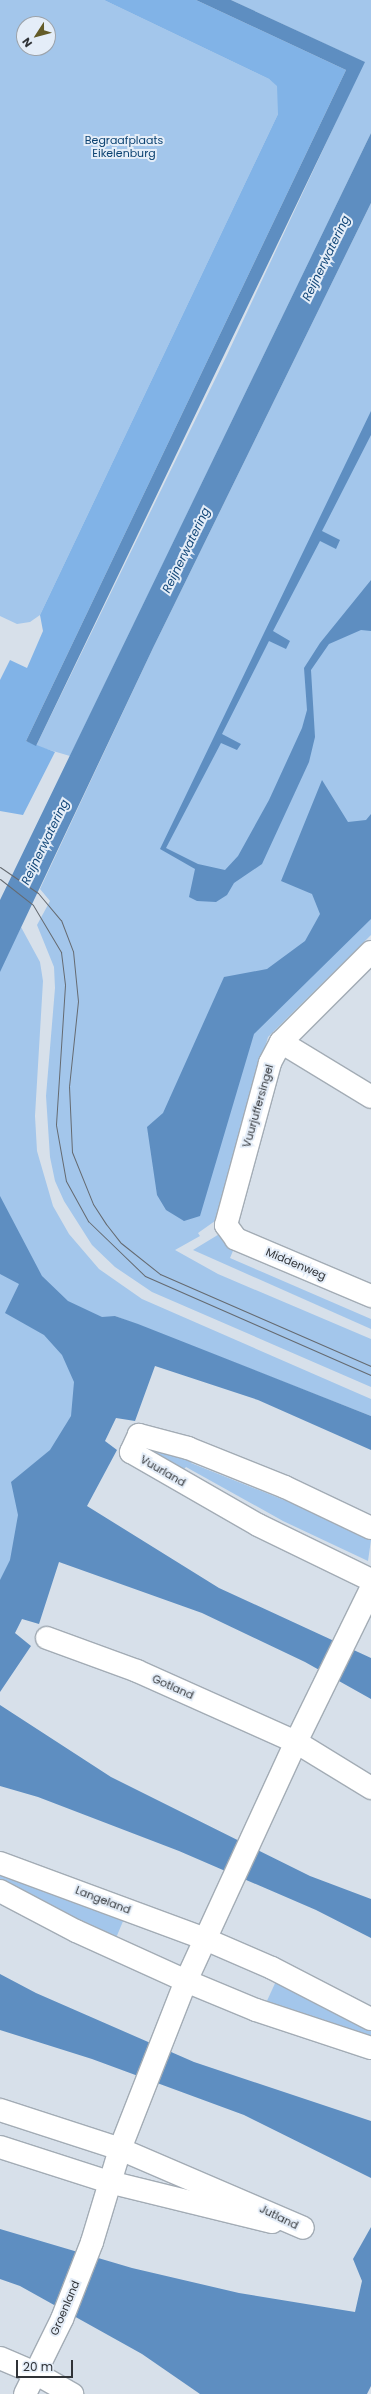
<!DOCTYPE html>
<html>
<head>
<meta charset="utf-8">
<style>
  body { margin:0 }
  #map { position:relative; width:371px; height:2394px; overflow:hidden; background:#d7e0ea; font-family:Poppins,sans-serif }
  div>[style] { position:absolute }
  .green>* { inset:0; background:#a3c6eb }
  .forest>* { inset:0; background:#81b3e7 }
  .water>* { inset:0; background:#5e8ec1 }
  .roads { filter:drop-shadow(1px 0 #a3acb5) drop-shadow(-1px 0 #a3acb5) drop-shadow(0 1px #a3acb5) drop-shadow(0 -1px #a3acb5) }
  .minor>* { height:22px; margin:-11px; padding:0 11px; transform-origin:11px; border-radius:11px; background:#fff }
  .tram>* { height:1px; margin:-0.5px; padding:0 0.5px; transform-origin:0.5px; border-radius:0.5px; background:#656a70 }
  span { translate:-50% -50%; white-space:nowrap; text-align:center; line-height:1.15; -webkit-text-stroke:4px #e4edf8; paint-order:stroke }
  .park-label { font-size:11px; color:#0b4271 }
  .street-label { font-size:11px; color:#303337 }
  .water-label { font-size:12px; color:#144879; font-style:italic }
  .north { position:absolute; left:16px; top:16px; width:40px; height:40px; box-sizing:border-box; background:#e4edf8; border:1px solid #9ca3ab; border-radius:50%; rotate:234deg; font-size:11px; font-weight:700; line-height:16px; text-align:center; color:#303337 }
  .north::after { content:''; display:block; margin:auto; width:14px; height:18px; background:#635b28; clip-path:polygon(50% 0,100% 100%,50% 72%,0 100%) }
  .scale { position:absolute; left:16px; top:2360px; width:57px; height:18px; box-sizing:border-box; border:2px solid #303337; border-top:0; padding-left:5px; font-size:12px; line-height:14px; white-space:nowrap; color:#303337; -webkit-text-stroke:3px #e4edf8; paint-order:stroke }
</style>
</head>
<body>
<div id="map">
  <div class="green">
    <div style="clip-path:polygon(evenodd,0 0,104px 0,269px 79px,277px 85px,279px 95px,278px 114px,40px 615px,30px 622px,17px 624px,0 616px,0 0,24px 24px,48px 24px,48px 48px,24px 48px,24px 24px)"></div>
    <div style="clip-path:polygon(231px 0,371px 0,371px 133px,70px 756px,36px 746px,227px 355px,364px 62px)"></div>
    <div style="clip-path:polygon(371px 203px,371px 935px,268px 1037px,215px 1221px,198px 1233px,200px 1236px,175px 1250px,218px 1274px,371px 1339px,371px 1387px,152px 1292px,115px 1267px,92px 1245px,64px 1201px,55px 1181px,50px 1157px,46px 1096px,55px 988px,54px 967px,37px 925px,50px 901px,40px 889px,153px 648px)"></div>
    <div style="clip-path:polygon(21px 927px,40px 962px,43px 981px,35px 1116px,37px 1151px,53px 1206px,69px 1234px,99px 1269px,142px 1299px,371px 1399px,371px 1416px,115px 1316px,0 1602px,0 968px)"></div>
    <div style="clip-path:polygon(221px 1233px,235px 1246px,230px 1258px,371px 1319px,371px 1329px,193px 1250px)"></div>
    <div style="clip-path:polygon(147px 1442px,191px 1458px,191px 1463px,299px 1506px,371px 1540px,368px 1561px,283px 1521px,186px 1467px,181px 1472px,145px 1449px)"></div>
    <div style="clip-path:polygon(0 1867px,126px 1914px,116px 1938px,0 1883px)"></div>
    <div style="clip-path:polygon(277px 1979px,371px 2025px,371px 2041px,266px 2003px)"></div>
  </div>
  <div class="forest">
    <div style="clip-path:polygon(104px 0,196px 0,346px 70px,26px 741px,55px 752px,23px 815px,0 811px,0 680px,10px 660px,27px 668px,43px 631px,40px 615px,278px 114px,277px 86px,269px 79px)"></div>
  </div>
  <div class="water">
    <div style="clip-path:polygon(196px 0,231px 0,365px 62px,36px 746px,26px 741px,346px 70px)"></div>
    <div style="clip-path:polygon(371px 133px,371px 203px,153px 648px,0 972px,0 900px)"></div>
    <div style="clip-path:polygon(371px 411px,371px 435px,322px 531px,340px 540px,336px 549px,320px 541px,273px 631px,290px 641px,286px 649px,269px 641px,222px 734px,241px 744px,237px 750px,221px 743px,166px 848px,198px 864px,225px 870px,238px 856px,269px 800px,302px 728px,307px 710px,304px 668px,320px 643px,371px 580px,371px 631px,361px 630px,329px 644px,311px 670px,315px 737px,309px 762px,262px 864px,234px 883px,227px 895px,216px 902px,197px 901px,189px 897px,195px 869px,160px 849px)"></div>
    <div style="clip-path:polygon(322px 780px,348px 822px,366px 820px,371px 814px,371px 919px,254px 1034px,200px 1216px,184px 1221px,166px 1210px,157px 1195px,147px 1127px,163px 1113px,224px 977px,267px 969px,305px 941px,320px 914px,312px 894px,281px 881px)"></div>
    <div style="clip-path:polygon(0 1196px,42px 1276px,68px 1301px,102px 1317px,115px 1316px,138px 1324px,371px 1416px,371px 1450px,258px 1400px,155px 1366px,135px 1421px,116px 1418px,105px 1441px,117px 1450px,87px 1506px,219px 1588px,371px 1658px,371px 1699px,305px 1662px,202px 1613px,59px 1562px,39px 1624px,22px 1619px,15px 1633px,31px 1646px,0 1692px,0 1580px,10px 1560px,18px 1515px,11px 1482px,50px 1450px,71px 1416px,74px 1382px,62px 1355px,44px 1335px,5px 1313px,19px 1284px,0 1274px)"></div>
    <div style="clip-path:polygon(0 1705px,111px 1777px,310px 1876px,371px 1899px,371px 1938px,316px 1910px,179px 1851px,38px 1797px,0 1786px)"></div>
    <div style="clip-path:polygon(0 1974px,36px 1993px,194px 2062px,371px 2121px,371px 2178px,244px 2115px,92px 2059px,0 2030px)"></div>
    <div style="clip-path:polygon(371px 2227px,371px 2386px,367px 2394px,200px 2394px,142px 2354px,20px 2286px,0 2279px,0 2229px,132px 2268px,239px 2293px,355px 2312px,362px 2281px,353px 2259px)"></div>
  </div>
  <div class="roads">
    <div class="minor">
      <div style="left:371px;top:952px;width:127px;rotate:135deg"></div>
      <div style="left:281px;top:1042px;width:24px;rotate:118deg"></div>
      <div style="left:270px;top:1063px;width:168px;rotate:105.2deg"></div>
      <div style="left:226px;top:1225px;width:17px;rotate:54deg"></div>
      <div style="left:236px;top:1239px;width:147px;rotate:22.9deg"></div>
      <div style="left:281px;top:1042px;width:105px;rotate:31.4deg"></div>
      <div style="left:371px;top:1528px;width:95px;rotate:-154.5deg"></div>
      <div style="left:285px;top:1487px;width:105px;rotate:-158.1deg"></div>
      <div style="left:188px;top:1448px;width:51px;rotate:-165.1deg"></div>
      <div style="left:139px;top:1435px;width:19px;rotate:115deg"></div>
      <div style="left:131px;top:1452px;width:146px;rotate:29.9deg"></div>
      <div style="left:258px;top:1525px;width:126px;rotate:26deg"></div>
      <div style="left:47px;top:1638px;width:96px;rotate:20.1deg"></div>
      <div style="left:137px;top:1671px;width:174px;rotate:24.1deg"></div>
      <div style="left:296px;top:1742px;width:88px;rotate:31.5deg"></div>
      <div style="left:0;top:1863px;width:219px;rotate:20.3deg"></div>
      <div style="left:205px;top:1939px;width:73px;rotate:23.4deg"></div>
      <div style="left:272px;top:1968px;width:111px;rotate:27.3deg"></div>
      <div style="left:0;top:1891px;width:86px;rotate:27.8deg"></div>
      <div style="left:76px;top:1931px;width:121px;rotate:24.4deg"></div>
      <div style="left:186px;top:1981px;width:76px;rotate:22.5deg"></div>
      <div style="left:256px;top:2010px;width:121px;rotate:18.3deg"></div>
      <div style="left:0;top:2110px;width:126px;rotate:18deg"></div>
      <div style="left:120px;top:2149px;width:199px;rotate:23.3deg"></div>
      <div style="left:0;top:2147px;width:114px;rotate:17.8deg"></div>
      <div style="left:109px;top:2182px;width:168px;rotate:13.8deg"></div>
      <div style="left:0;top:2358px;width:38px;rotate:23deg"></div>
      <div style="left:35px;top:2373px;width:43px;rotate:29.6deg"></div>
      <div style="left:25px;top:2394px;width:84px;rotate:-63.7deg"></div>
      <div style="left:62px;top:2319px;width:83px;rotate:-68.7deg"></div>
      <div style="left:92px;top:2242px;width:97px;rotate:-73.2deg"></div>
      <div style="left:120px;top:2149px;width:180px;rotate:-68.6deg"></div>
      <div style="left:186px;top:1981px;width:263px;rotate:-65.3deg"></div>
      <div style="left:296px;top:1742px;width:170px;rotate:-63.9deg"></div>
    </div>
  </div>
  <div class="tram">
    <div style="left:0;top:867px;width:46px;rotate:34.4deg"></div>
    <div style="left:38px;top:893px;width:35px;rotate:50deg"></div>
    <div style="left:61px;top:920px;width:33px;rotate:69deg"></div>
    <div style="left:73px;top:951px;width:50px;rotate:84.3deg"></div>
    <div style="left:78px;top:1001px;width:85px;rotate:96deg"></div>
    <div style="left:69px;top:1086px;width:66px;rotate:87.4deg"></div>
    <div style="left:72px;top:1152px;width:56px;rotate:68deg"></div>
    <div style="left:93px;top:1204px;width:24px;rotate:57deg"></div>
    <div style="left:106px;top:1224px;width:24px;rotate:52deg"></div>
    <div style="left:121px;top:1243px;width:50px;rotate:38.5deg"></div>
    <div style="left:160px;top:1274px;width:230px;rotate:23.6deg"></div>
    <div style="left:0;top:879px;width:42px;rotate:38.2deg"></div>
    <div style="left:33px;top:905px;width:55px;rotate:59.2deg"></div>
    <div style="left:61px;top:952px;width:33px;rotate:83deg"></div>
    <div style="left:65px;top:985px;width:140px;rotate:93.7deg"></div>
    <div style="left:56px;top:1125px;width:57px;rotate:79.9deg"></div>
    <div style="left:66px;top:1181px;width:46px;rotate:61.2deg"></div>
    <div style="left:88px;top:1221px;width:79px;rotate:44deg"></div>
    <div style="left:145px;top:1276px;width:247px;rotate:23.7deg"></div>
  </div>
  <div class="park-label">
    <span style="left:124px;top:147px">Begraafplaats<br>Eikelenburg</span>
  </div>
  <div class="street-label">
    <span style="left:258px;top:1106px;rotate:-74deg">Vuurjuffersingel</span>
    <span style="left:296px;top:1264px;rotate:23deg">Middenweg</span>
    <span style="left:163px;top:1471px;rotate:30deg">Vuurland</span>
    <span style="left:173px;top:1687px;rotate:24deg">Gotland</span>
    <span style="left:103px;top:1900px;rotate:21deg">Langeland</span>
    <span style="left:279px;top:2217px;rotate:26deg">Jutland</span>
    <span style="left:65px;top:2308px;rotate:-67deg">Groenland</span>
  </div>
  <div class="water-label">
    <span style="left:326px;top:258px;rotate:-64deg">Reijnerwatering</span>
    <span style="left:186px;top:550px;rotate:-64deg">Reijnerwatering</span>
    <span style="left:45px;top:842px;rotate:-64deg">Reijnerwatering</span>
  </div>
  <div class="north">N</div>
  <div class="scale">20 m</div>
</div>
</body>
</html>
